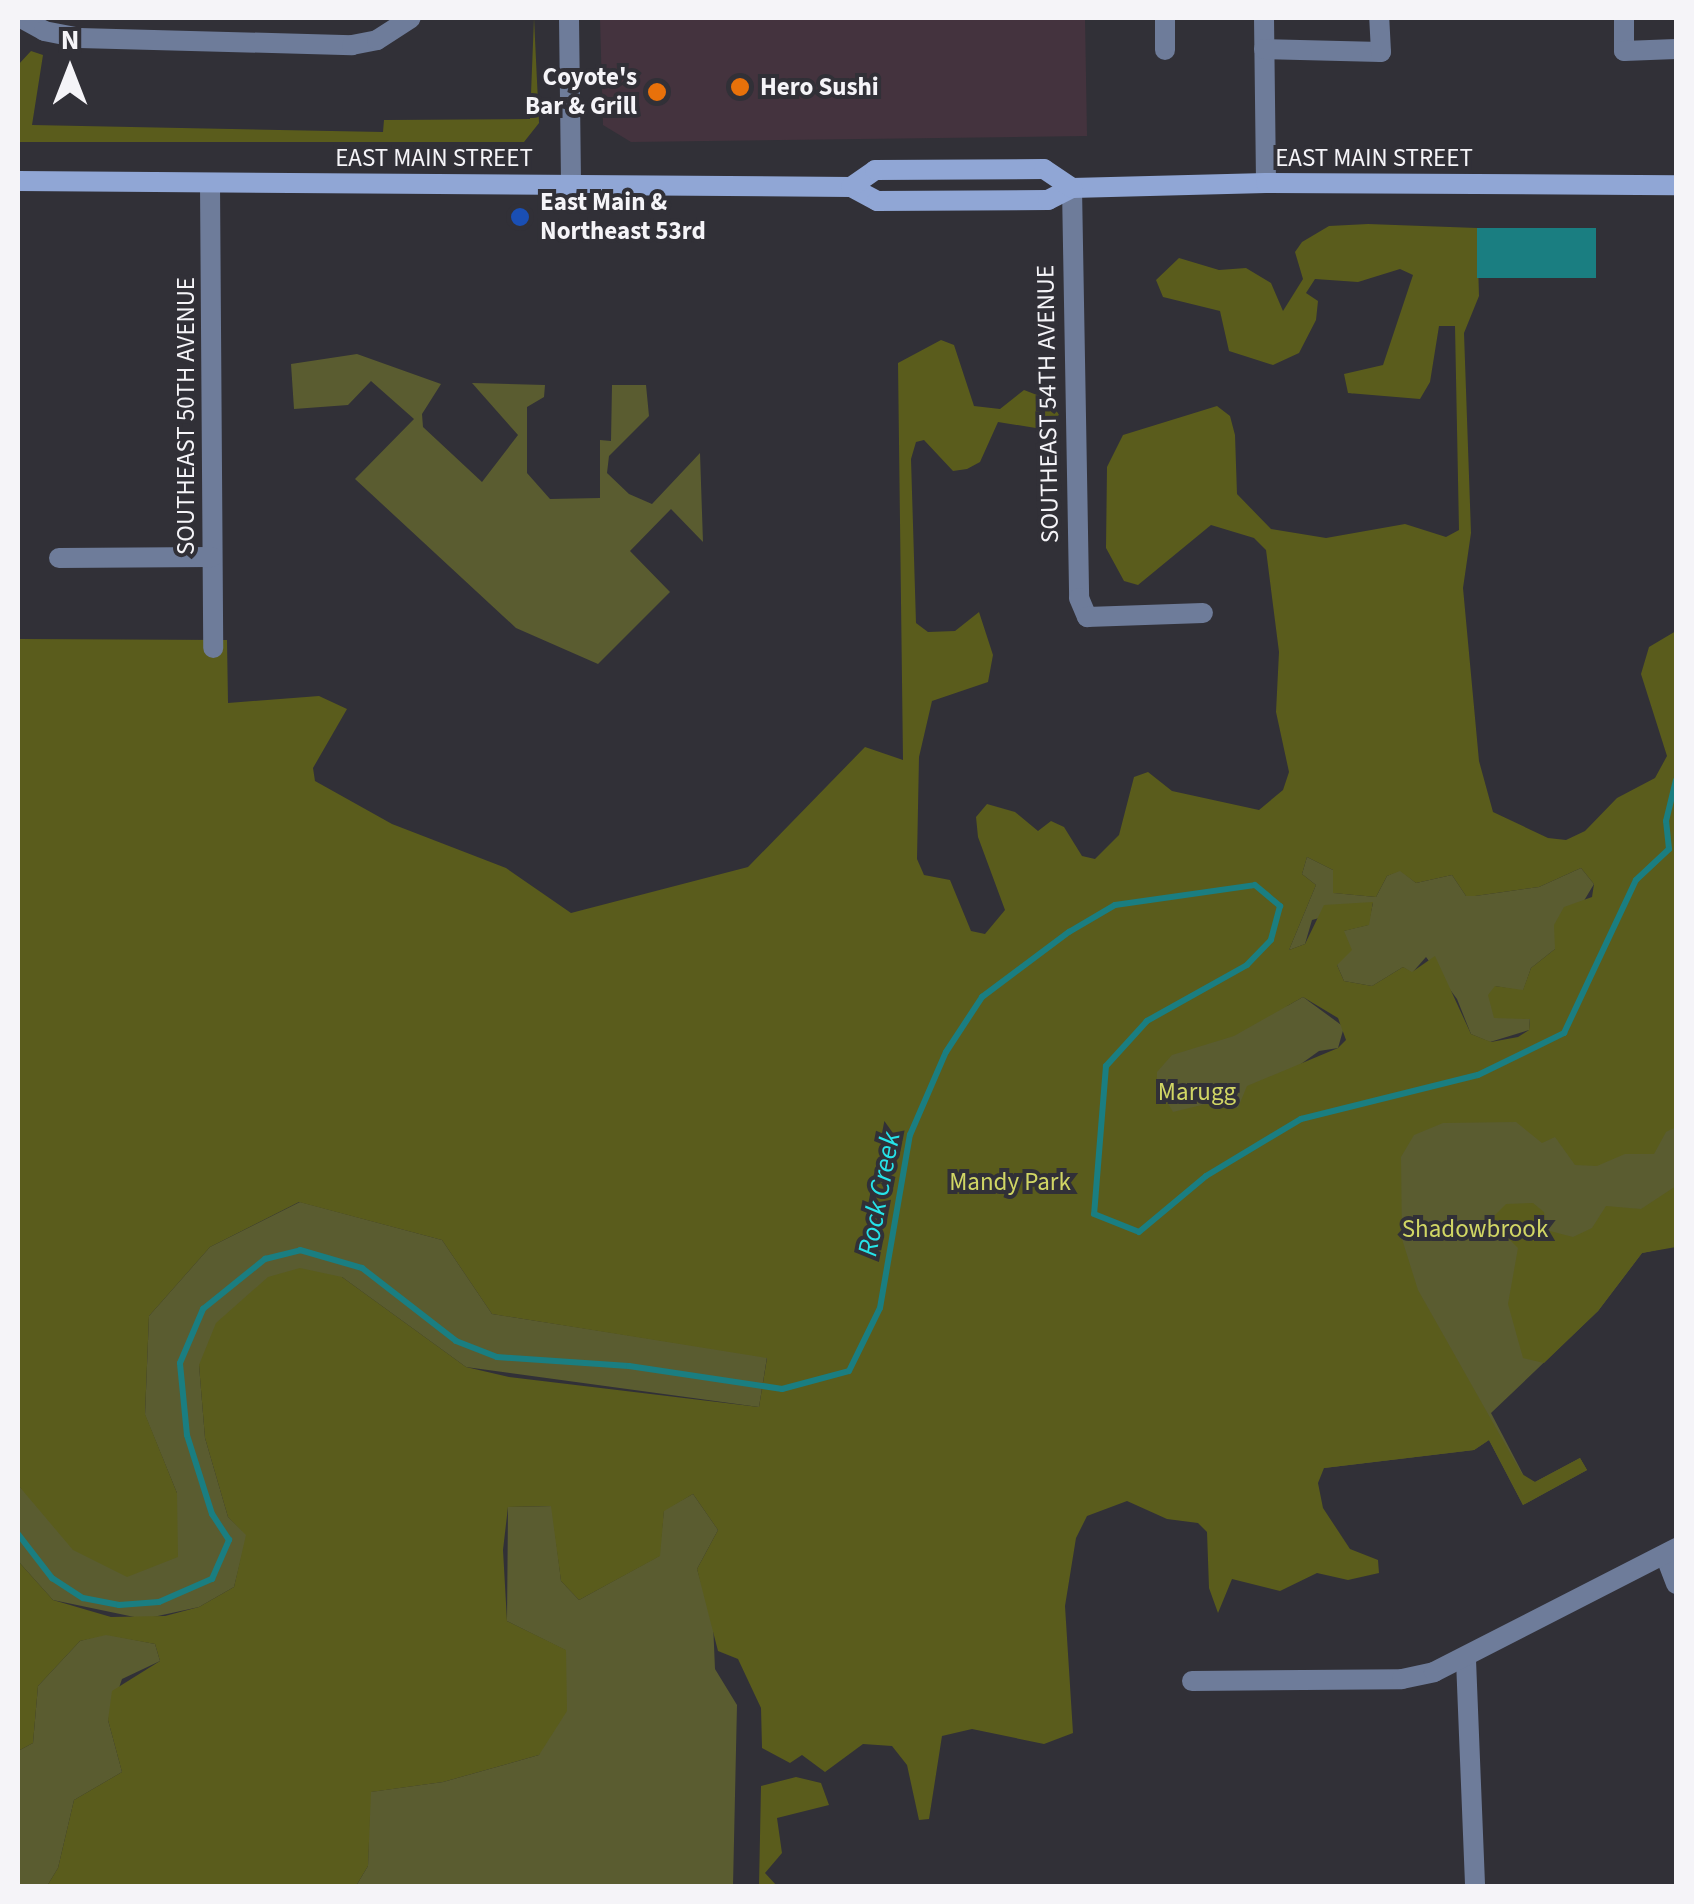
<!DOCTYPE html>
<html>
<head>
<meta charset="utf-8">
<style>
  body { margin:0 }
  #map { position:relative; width:1694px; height:1904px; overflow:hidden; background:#313037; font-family:"Source Sans 3",sans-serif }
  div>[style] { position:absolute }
  .commercial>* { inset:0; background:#44333e }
  .green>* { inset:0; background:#5a5c30 }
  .forest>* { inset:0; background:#5a5c1c }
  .water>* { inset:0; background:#1a7e81; transform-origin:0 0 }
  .stream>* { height:6px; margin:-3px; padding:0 3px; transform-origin:3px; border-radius:3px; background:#1a7e81 }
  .minor>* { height:20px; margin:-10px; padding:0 10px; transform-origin:10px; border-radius:10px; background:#6e7c9a }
  .tertiary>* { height:20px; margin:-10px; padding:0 10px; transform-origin:10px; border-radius:10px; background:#6e7c9a }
  .secondary>* { height:20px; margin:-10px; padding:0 10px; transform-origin:10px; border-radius:10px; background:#90a6d5 }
  .dots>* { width:28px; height:28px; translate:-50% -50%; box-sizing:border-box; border:5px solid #313037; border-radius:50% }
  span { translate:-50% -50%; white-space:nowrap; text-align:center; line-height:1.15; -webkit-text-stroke:8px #313037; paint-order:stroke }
  .poi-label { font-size:25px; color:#f5f4f8; font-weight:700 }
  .right { translate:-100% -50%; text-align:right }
  .left { translate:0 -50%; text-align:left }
  .street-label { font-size:25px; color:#f5f4f8 }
  .park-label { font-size:25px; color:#d1d664 }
  .water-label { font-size:28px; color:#26e3e9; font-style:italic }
  .frame { position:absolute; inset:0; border:20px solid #f5f4f8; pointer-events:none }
  .north { position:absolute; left:20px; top:20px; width:100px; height:100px; -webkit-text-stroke:8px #313037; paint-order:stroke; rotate:0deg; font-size:28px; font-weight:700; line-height:40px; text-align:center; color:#f5f4f8 }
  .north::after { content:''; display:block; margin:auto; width:35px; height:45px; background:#f5f4f8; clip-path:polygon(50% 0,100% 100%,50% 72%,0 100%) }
</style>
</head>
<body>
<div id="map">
  <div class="commercial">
    <div style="clip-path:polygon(600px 18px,1085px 18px,1087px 136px,631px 142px,603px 125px)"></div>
  </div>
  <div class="green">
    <div style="clip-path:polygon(357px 354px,441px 384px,422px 414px,423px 427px,482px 482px,518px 435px,472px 383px,545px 385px,544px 397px,527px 407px,527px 473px,550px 499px,600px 498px,600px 440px,611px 441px,612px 385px,646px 385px,649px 416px,609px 456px,607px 473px,629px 494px,652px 504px,700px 453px,703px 542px,671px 509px,630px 551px,670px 592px,598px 664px,516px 628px,355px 479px,414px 419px,371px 381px,348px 405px,294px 409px,291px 364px)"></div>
    <div style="clip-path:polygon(1676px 838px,1676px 1246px,1642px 1253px,1598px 1311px,1491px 1413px,1525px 1478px,1535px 1482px,1580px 1458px,1587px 1470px,1523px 1505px,1489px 1440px,1474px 1450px,1324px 1468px,983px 1027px,1287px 1006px,1303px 997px,1344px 1027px,1338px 1048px,1319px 1051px,1287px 1074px,1328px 1119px,1562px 1040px)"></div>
    <div style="clip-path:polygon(1307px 857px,1333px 870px,1334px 893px,1376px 897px,1387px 876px,1400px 870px,1416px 883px,1452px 875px,1466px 896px,1475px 896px,1539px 887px,1581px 868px,1594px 884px,1555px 949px,1531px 968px,1523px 991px,1495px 986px,1530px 1018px,1529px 1030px,1490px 1042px,1471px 1034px,1457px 999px,1426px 957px,1412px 973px,1403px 967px,1372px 986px,1344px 981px,1337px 965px,1343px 931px,1368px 925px,1373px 903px,1312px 920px,1305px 944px,1289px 950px,1316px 885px,1302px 874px)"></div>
    <div style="clip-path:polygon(300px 1202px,442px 1240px,492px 1314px,767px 1357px,759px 1407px,466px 1367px,342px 1277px,199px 1365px,205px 1438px,228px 1517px,247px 1535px,234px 1587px,199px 1607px,144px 1619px,53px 1600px,18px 1561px,18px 1485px,28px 1495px,177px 1493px,145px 1415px,149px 1316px,210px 1247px)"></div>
    <div style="clip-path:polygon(693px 1494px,718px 1530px,697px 1569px,713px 1622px,715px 1669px,737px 1705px,733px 1886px,356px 1886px,368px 1866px,370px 1792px,443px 1782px,539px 1755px,565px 1650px,507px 1621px,508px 1507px,552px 1506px,561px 1581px,579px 1600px,659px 1556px,664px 1510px)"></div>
    <div style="clip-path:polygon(105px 1634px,155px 1644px,160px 1661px,122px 1679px,108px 1720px,122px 1772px,74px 1800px,58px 1868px,47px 1886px,18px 1886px,18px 1751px,33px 1743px,38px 1686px,80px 1641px)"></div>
  </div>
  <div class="forest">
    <div style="clip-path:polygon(534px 18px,539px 123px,524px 142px,18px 142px,18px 65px,31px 51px,43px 55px,32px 125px,383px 132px,384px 120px,530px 119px)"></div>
    <div style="clip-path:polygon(evenodd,1368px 224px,1477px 228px,1479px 296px,1464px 333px,1471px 533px,1463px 588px,1479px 761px,1493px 812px,1548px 838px,1566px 840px,1585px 831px,1617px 798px,1655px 778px,1667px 756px,1641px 674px,1649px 647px,1676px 631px,1676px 1127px,1666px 1132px,1654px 1154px,1625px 1154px,1597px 1166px,1575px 1165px,1555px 1137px,1542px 1143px,1516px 1122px,1443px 1123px,1414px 1135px,1401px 1157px,1402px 1239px,1418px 1290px,1522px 1474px,1535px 1482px,1580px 1458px,1587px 1470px,1523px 1505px,1489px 1440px,1474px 1450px,1324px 1468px,1318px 1483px,1323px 1508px,1350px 1549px,1378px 1560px,1379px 1573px,1348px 1580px,1317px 1573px,1280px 1591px,1232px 1579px,1218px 1613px,1209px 1588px,1207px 1532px,1198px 1523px,1167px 1519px,1127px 1501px,1087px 1516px,1076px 1538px,1065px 1606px,1073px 1733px,1044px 1744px,972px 1729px,942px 1736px,929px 1819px,919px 1820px,907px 1765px,892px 1746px,863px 1744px,825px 1772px,802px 1755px,790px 1763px,762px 1748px,761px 1708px,738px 1659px,718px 1651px,697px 1569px,718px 1530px,693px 1494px,664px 1511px,660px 1556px,579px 1600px,561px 1581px,551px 1506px,508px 1507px,503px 1550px,507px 1621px,566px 1650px,567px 1711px,539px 1755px,443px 1782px,371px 1792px,368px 1866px,356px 1886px,47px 1886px,58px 1868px,74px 1800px,122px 1772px,108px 1720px,112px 1691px,160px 1661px,155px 1644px,106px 1635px,80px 1641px,38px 1686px,33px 1743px,18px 1751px,18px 1561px,53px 1600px,111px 1617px,165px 1616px,199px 1607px,234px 1587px,246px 1535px,228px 1517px,205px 1438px,199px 1365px,216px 1323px,268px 1277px,300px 1268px,342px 1277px,466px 1367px,509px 1377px,759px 1407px,767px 1358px,492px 1314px,442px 1240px,299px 1202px,210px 1247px,149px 1316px,145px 1414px,177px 1493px,178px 1557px,127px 1577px,73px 1550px,18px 1485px,18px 639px,227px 640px,228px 703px,319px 696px,347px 709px,313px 768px,315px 781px,392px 824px,506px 868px,571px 913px,748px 867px,865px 747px,903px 760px,898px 363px,941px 340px,954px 345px,974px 406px,1000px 409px,1024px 390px,1050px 400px,1059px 415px,1042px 429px,998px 422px,980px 462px,967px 469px,953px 471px,924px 440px,916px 442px,911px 459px,916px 623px,928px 632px,955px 631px,979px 612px,993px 655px,988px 682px,932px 701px,919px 757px,917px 859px,924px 875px,950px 880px,971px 931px,985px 934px,1005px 910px,978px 837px,976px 817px,987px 804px,1015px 812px,1038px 831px,1051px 821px,1064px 827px,1082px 856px,1095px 859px,1119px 835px,1134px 777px,1148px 772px,1172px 791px,1259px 810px,1283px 790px,1289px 772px,1276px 712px,1279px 652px,1266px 550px,1254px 538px,1211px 525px,1138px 585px,1124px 581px,1106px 548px,1107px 467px,1123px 435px,1217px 406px,1230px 416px,1235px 435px,1237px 494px,1271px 529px,1326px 538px,1405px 524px,1446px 537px,1459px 530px,1455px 326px,1439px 326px,1430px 382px,1420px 399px,1348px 393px,1344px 374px,1383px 365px,1413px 275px,1400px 269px,1358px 282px,1315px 279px,1306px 293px,1318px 301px,1316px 320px,1299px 353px,1273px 365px,1229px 351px,1220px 311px,1163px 297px,1156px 280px,1179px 258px,1219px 270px,1246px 268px,1271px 283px,1283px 311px,1303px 279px,1295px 252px,1302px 242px,1329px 226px,1368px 224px,1307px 857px,1333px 870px,1333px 893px,1376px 897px,1387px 876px,1400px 871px,1416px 883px,1452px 875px,1466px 896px,1475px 896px,1539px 887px,1581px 868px,1594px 884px,1592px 897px,1564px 907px,1554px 925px,1555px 949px,1531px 968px,1523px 990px,1495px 986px,1488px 995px,1494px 1018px,1530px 1019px,1529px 1030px,1518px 1037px,1491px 1042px,1471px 1034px,1435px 956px,1412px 972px,1403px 967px,1372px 986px,1344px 981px,1337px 965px,1352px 950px,1344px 931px,1369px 925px,1373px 902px,1324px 905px,1305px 944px,1289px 950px,1316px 885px,1302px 874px,1307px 857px,1368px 224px,1303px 997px,1338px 1018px,1346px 1040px,1338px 1048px,1247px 1086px,1238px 1108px,1218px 1101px,1173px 1112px,1157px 1085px,1157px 1072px,1172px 1055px,1234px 1036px,1303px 997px)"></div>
    <div style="clip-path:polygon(1676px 1186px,1676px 1247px,1642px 1253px,1598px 1311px,1544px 1363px,1523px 1358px,1508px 1304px,1518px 1248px,1506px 1236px,1492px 1239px,1488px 1222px,1506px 1204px,1533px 1203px,1544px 1212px,1546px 1230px,1573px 1237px,1592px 1228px,1606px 1206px,1641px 1209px)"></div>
    <div style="clip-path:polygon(796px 1777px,821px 1783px,829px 1805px,777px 1818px,782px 1853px,765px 1873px,777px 1886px,759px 1886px,761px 1786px)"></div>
  </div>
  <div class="water">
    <div style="left:1477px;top:228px;width:119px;height:50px"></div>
  </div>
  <div class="stream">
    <div style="left:1669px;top:849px;width:28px;rotate:-96deg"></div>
    <div style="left:1666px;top:821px;width:42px;rotate:-76.3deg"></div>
    <div style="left:18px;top:1534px;width:56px;rotate:52.3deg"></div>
    <div style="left:52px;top:1578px;width:37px;rotate:33deg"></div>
    <div style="left:83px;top:1598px;width:37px;rotate:11deg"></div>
    <div style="left:119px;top:1605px;width:40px;rotate:-4.3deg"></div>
    <div style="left:159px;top:1602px;width:58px;rotate:-23.5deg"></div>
    <div style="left:212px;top:1579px;width:43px;rotate:-66.4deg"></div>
    <div style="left:229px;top:1540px;width:31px;rotate:-123deg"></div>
    <div style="left:212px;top:1514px;width:83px;rotate:-107.6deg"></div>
    <div style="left:187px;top:1435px;width:72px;rotate:-95.6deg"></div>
    <div style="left:180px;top:1363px;width:59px;rotate:-66.9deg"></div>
    <div style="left:203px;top:1309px;width:80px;rotate:-38.9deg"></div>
    <div style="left:265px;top:1259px;width:36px;rotate:-14deg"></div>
    <div style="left:300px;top:1250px;width:65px;rotate:16.2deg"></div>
    <div style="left:362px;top:1268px;width:119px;rotate:37.8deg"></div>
    <div style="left:456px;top:1341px;width:44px;rotate:21.3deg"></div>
    <div style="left:497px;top:1357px;width:132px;rotate:3.9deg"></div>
    <div style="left:629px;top:1366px;width:155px;rotate:8.5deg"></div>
    <div style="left:782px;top:1389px;width:69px;rotate:-15deg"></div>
    <div style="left:849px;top:1371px;width:70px;rotate:-63.8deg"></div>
    <div style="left:880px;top:1308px;width:176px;rotate:-80.2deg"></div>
    <div style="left:910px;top:1135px;width:90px;rotate:-66.6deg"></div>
    <div style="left:946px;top:1052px;width:66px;rotate:-56.8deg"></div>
    <div style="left:982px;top:997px;width:109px;rotate:-36.8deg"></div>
    <div style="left:1069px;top:932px;width:53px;rotate:-30.4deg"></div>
    <div style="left:1115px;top:905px;width:141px;rotate:-8.1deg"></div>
    <div style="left:1255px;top:885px;width:33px;rotate:40deg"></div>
    <div style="left:1280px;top:906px;width:35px;rotate:105deg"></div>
    <div style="left:1271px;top:940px;width:35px;rotate:134deg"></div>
    <div style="left:1247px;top:965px;width:115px;rotate:150.8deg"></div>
    <div style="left:1147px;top:1021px;width:61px;rotate:132.3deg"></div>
    <div style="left:1106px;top:1066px;width:148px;rotate:94.6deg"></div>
    <div style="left:1094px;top:1214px;width:48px;rotate:21.8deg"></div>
    <div style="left:1139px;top:1232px;width:87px;rotate:-39.9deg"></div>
    <div style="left:1206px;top:1176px;width:111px;rotate:-31deg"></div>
    <div style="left:1301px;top:1119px;width:182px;rotate:-14deg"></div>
    <div style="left:1478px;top:1075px;width:96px;rotate:-26deg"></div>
    <div style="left:1564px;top:1033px;width:169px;rotate:-64.8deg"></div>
    <div style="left:1636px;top:880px;width:45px;rotate:-43.2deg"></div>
  </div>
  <div class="minor">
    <div style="left:21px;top:18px;width:26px;rotate:29deg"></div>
    <div style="left:44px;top:31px;width:36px;rotate:11deg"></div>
    <div style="left:79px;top:38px;width:273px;rotate:1.5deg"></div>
    <div style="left:352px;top:45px;width:25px;rotate:-11deg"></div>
    <div style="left:377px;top:40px;width:40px;rotate:-32.9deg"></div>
    <div style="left:1165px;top:18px;width:32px;rotate:90deg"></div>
    <div style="left:1264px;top:18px;width:165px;rotate:89.3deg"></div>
    <div style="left:1624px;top:18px;width:33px;rotate:90deg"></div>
    <div style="left:1624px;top:51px;width:52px;rotate:-2.2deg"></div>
    <div style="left:1264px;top:49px;width:117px;rotate:1.5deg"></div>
    <div style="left:1381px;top:52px;width:34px;rotate:-93deg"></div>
    <div style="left:210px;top:184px;width:464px;rotate:89.6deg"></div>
    <div style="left:1072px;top:188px;width:410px;rotate:89deg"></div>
    <div style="left:1079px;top:598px;width:21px;rotate:67deg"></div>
    <div style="left:1087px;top:617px;width:116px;rotate:-2deg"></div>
    <div style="left:59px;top:558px;width:153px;rotate:-0.4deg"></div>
    <div style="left:1665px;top:1555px;width:31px;rotate:69deg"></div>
    <div style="left:1466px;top:1660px;width:226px;rotate:87.7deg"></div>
    <div style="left:1192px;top:1681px;width:210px;rotate:-0.5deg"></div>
    <div style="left:1402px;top:1679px;width:33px;rotate:-12deg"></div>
    <div style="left:1434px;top:1672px;width:272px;rotate:-27.1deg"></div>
  </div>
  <div class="tertiary">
    <div style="left:569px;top:18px;width:164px;rotate:89.3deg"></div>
  </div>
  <div class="secondary">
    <div style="left:18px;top:181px;width:833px;rotate:0.41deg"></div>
    <div style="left:851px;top:187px;width:30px;rotate:28deg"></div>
    <div style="left:877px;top:201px;width:171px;rotate:-0.3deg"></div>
    <div style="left:1048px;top:200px;width:27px;rotate:-27deg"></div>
    <div style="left:1072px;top:188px;width:194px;rotate:-1.5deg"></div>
    <div style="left:1266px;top:183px;width:410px;rotate:0.3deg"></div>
    <div style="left:851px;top:187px;width:29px;rotate:-35deg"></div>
    <div style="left:875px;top:170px;width:169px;rotate:-0.3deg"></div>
    <div style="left:1044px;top:169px;width:34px;rotate:34deg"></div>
  </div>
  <div class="dots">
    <div style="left:740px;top:87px;background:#e8710a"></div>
    <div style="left:657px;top:92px;background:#e8710a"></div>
    <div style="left:520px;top:217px;background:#1a4fb4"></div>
  </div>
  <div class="poi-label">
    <span class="right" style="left:637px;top:92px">Coyote's<br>Bar &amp; Grill</span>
    <span class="left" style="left:760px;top:87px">Hero Sushi</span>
    <span class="left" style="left:540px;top:217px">East Main &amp;<br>Northeast 53rd</span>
  </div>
  <div class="street-label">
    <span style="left:434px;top:158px">EAST MAIN STREET</span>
    <span style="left:1374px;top:158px">EAST MAIN STREET</span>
    <span style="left:1048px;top:404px;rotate:-91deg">SOUTHEAST 54TH AVENUE</span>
    <span style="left:186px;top:416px;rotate:-90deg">SOUTHEAST 50TH AVENUE</span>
  </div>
  <div class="park-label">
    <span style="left:1197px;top:1092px">Marugg</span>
    <span style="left:1010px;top:1182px">Mandy Park</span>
    <span style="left:1475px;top:1229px">Shadowbrook</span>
  </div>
  <div class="water-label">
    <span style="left:879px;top:1194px;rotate:-79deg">Rock Creek</span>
  </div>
  <div class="frame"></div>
  <div class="north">N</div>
</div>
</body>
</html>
